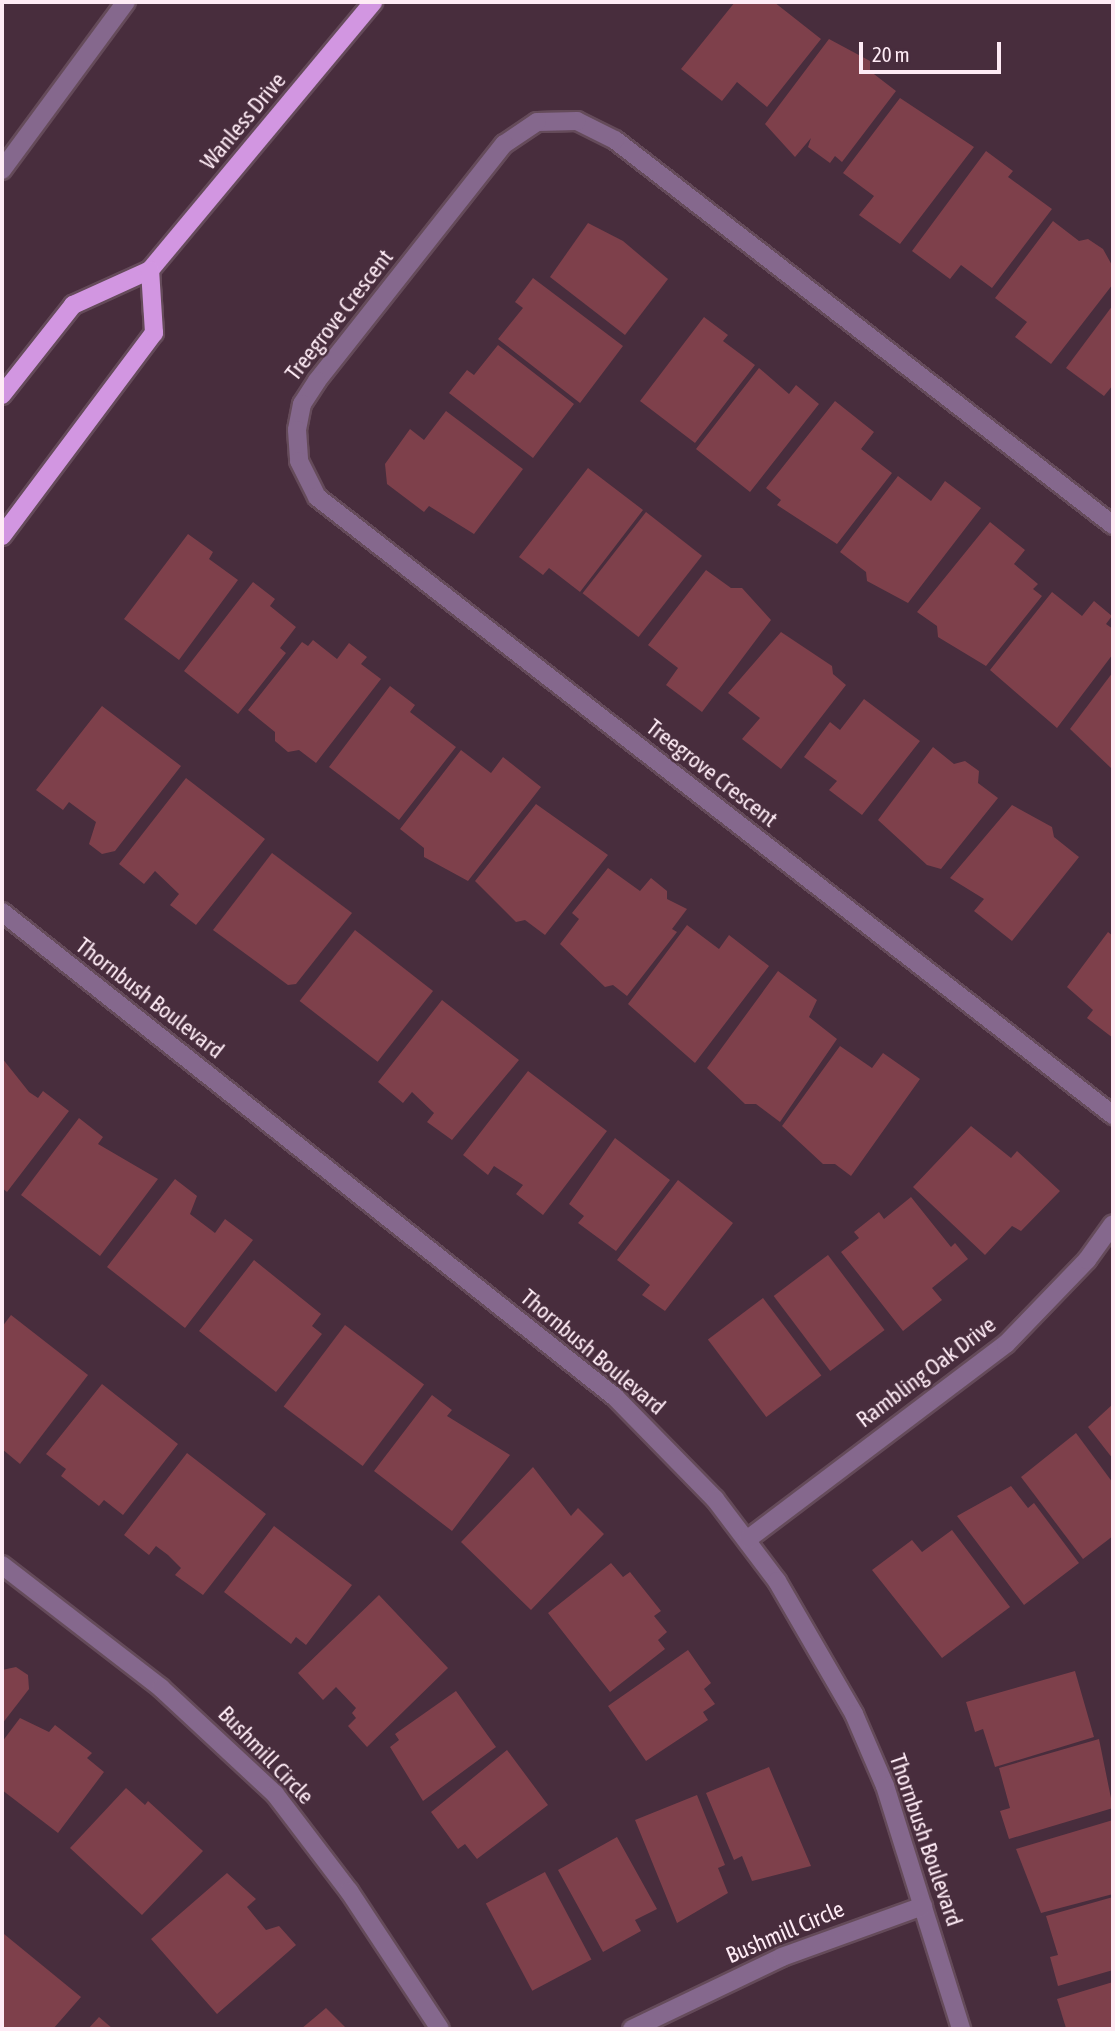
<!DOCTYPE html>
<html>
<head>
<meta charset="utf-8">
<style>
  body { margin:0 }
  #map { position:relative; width:1115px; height:2031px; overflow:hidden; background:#482d3d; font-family:"Asap Condensed",sans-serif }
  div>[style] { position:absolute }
  .building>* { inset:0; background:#7e404b; transform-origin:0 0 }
  .roads { filter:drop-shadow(2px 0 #654b5a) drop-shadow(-2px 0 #654b5a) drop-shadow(0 2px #654b5a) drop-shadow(0 -2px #654b5a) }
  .minor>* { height:18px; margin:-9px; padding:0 9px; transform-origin:9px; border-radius:9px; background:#85688d }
  .major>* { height:18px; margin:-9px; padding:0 9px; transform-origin:9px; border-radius:9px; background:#d296e1 }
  span { translate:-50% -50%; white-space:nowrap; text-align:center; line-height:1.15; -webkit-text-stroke:5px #482d3d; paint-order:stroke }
  .street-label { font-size:23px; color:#feebf5 }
  .frame { position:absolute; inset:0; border:4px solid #feebf5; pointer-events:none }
  .scale { position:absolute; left:859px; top:42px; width:142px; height:32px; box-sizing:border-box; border:4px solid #feebf5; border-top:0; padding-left:9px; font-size:21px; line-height:24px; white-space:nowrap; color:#feebf5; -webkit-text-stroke:5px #482d3d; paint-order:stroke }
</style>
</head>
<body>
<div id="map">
  <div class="building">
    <div style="clip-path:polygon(735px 2px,774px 2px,821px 39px,767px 107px,737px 82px,722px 101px,681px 69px)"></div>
    <div style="clip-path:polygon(829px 39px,870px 61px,870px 71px,896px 91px,842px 162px,835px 156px,830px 163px,808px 147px,811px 138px,795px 157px,765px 124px)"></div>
    <div style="clip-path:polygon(900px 98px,974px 147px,900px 244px,859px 215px,874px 196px,843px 173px)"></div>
    <div style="clip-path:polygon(986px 151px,1013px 171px,1008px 177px,1052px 209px,992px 288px,961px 265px,950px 279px,912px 251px)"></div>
    <div style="clip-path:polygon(1053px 221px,1079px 241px,1088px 239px,1103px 249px,1113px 267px,1113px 284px,1051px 364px,1015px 337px,1027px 322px,995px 298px)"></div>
    <div style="clip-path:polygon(588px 223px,623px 241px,668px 279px,625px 335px,550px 277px)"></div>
    <div style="clip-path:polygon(533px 278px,623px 346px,580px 403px,498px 339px,523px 308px,515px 302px)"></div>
    <div style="clip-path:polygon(1113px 305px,1113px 385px,1104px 396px,1066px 368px)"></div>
    <div style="clip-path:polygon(704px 317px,728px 335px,723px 341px,755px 365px,695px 443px,640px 401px)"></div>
    <div style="clip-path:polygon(498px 345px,574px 404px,533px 458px,449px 393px,467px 370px,474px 375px)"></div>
    <div style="clip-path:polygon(759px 368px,789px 394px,796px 385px,819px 404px,750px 492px,696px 449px)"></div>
    <div style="clip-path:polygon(835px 401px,874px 432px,861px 449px,892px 473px,837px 544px,777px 505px,781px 500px,766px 488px)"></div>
    <div style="clip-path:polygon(446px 411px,523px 469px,474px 534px,429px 506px,424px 512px,387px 484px,385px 464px,410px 429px,424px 440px)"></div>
    <div style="clip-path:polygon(588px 468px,643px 510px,580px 592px,549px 568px,543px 575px,519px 557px)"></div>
    <div style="clip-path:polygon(898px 476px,931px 501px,945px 481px,981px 508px,908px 603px,867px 581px,866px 572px,840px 552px)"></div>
    <div style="left:646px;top:512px;width:71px;height:103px;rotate:38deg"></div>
    <div style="clip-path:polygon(990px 522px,1025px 550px,1014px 564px,1038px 584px,1033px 589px,1042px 596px,986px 666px,938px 637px,937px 626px,917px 612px)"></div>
    <div style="clip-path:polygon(188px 534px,213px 552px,209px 559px,238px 580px,179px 660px,124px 619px)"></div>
    <div style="clip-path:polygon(706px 570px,731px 588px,742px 588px,771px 620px,702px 712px,666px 685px,678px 668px,648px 645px)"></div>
    <div style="clip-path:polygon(253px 582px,275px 599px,270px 606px,296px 627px,280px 648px,286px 653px,238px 714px,184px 671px)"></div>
    <div style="clip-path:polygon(1052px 592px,1082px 616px,1094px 601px,1112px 616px,1106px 624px,1113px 629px,1113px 654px,1057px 728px,990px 670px)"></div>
    <div style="clip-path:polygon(781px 632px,832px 666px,833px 674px,846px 685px,781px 769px,742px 739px,760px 718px,728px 693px)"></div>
    <div style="clip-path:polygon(313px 640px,337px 659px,349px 643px,367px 657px,361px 664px,381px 679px,316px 763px,299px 750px,288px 752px,275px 741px,275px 732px,248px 710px,302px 642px,308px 646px)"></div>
    <div style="clip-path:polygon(1113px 672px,1113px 768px,1111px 768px,1070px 729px)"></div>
    <div style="clip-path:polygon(390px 686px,415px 705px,410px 712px,456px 747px,399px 820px,329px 767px)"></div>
    <div style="clip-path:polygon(864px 699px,920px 741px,862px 815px,829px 790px,837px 781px,804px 757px,830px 722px,840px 730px)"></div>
    <div style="clip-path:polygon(102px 706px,181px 766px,115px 851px,102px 854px,89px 844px,96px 822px,69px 802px,63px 810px,36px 790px)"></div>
    <div style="clip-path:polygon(933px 747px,954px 764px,965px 761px,979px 771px,978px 783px,998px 798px,941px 869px,927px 865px,878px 820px)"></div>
    <div style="clip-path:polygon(461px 750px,491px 773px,503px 757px,541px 787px,468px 881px,424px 857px,424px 848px,400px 829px)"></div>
    <div style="clip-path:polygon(186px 778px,265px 839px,196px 925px,170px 905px,179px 894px,155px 871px,144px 884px,119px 864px)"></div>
    <div style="clip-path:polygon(536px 804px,608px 855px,545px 935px,525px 920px,516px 922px,475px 881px)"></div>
    <div style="clip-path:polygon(1012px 805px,1052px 827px,1054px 837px,1079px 857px,1012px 941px,974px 911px,984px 899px,950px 878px)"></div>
    <div style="clip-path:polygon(272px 853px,352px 913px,296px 984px,288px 985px,213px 930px)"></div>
    <div style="clip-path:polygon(608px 868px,640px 891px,651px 878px,667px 891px,667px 899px,687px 909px,672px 929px,677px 932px,627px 996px,613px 985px,605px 987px,560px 944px,579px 919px,572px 913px)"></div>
    <div style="clip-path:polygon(687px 925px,719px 949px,729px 935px,769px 966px,695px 1063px,628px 1004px)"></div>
    <div style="left:355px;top:930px;width:99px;height:90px;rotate:38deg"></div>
    <div style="clip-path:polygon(1108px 932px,1113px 936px,1113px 1038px,1087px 1018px,1093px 1010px,1067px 987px)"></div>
    <div style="clip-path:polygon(778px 971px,817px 1000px,809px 1017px,837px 1039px,780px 1122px,756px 1104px,745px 1104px,707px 1068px)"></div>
    <div style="clip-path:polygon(442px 1000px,519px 1060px,452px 1140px,427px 1122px,434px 1113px,412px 1092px,403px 1103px,378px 1082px)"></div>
    <div style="clip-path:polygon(840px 1046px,872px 1068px,883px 1053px,920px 1079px,851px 1176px,835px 1164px,823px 1164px,782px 1126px)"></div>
    <div style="clip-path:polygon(2px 1058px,29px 1092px,38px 1098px,43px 1091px,69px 1111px,7px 1192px,2px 1188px)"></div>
    <div style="clip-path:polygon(528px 1071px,607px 1131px,543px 1215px,516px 1194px,523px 1185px,494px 1166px,488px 1175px,463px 1155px)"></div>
    <div style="clip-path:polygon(79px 1118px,103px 1137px,98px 1144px,158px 1179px,100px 1256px,21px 1195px)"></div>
    <div style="clip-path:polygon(971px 1126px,1011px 1158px,1017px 1151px,1060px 1191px,1021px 1231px,1012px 1226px,985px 1255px,913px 1187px)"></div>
    <div style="clip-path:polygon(615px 1138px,670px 1180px,616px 1251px,578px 1223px,584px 1216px,569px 1204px)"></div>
    <div style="clip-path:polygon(175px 1179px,197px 1196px,190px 1214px,215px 1233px,225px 1219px,253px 1240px,185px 1328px,107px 1267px)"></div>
    <div style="clip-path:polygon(678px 1180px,733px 1223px,665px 1311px,642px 1295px,650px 1285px,617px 1260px)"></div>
    <div style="clip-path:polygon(911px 1197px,951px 1247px,955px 1243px,968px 1259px,932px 1288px,942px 1300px,903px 1331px,841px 1252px,859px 1238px,854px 1232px,879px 1212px,884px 1219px)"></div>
    <div style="left:828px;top:1255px;width:94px;height:68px;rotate:53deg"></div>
    <div style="clip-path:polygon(254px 1260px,321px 1314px,312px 1326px,322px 1334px,276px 1392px,199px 1331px)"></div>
    <div style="left:763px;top:1298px;width:97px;height:69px;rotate:53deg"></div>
    <div style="clip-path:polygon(11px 1315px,88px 1375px,20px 1464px,2px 1449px,2px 1327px)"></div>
    <div style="left:345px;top:1325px;width:99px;height:102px;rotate:37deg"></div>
    <div style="clip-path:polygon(102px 1384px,178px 1444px,123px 1515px,104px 1500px,99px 1506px,61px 1476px,66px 1469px,46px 1454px)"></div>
    <div style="clip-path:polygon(432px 1395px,452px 1410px,447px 1416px,510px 1455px,452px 1531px,374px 1471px)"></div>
    <div style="clip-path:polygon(1113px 1404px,1113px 1459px,1088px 1427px)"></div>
    <div style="clip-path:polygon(1076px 1433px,1113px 1483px,1113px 1536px,1083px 1559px,1021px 1477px)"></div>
    <div style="clip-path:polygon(187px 1453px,266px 1514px,203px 1595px,175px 1575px,181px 1568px,168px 1555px,156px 1546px,149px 1555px,124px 1535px)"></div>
    <div style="clip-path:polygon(533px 1467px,571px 1516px,578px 1508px,604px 1534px,531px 1610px,461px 1542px)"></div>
    <div style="clip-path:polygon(1011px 1486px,1028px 1508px,1034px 1503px,1079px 1563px,1024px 1605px,957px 1516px)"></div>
    <div style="clip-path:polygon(274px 1526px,352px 1585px,306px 1645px,296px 1637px,291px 1644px,224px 1592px)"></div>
    <div style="clip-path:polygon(952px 1530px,1010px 1607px,942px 1658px,872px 1570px,912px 1540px,922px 1552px)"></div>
    <div style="clip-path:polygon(611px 1563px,623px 1577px,630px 1572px,661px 1611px,654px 1616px,667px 1632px,658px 1640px,665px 1649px,610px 1692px,548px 1613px)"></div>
    <div style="clip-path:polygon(379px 1595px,448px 1668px,367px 1747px,348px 1726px,356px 1718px,352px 1713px,356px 1708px,336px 1687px,323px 1700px,298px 1673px)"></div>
    <div style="clip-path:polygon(688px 1650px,711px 1683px,704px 1689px,715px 1704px,703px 1712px,708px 1720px,646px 1761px,608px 1706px)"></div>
    <div style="clip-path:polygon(16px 1667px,28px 1675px,29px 1689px,2px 1724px,2px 1670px)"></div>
    <div style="clip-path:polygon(1075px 1671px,1094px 1737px,995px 1767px,983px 1729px,975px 1732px,966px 1702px)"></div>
    <div style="clip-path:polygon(456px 1691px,496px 1747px,423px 1801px,390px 1747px,399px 1740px,395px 1734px)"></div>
    <div style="clip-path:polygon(20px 1718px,49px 1732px,55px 1725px,92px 1753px,87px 1758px,104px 1772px,58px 1833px,2px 1790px,2px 1742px)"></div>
    <div style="clip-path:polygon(1099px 1739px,1113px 1808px,1009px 1839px,1000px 1811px,1010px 1808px,999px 1768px)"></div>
    <div style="clip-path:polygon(507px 1750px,548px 1805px,477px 1859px,465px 1844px,458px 1849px,431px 1812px)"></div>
    <div style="clip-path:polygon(769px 1767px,811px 1866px,752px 1881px,742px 1856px,734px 1860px,706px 1793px)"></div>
    <div style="clip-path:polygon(126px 1788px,145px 1805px,148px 1801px,203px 1851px,142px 1915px,70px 1848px)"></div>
    <div style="clip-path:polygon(697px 1795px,725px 1865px,718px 1868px,728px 1893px,677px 1923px,635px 1820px)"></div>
    <div style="clip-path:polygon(1113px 1820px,1113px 1894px,1041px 1913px,1016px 1849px)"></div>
    <div style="clip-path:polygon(617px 1837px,657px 1909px,635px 1920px,641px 1931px,603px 1952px,558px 1870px)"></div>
    <div style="left:545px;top:1872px;width:99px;height:67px;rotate:62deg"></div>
    <div style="clip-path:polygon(227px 1873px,256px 1899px,247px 1907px,266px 1930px,279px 1926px,296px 1945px,217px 2014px,151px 1939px)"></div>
    <div style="clip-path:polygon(1113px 1897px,1113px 1970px,1058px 1986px,1050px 1957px,1058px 1955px,1046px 1916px)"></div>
    <div style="clip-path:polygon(4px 1934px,81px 1997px,53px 2029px,2px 2029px)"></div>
    <div style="clip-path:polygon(1113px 1982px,1113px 2029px,1066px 2028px,1057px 1999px)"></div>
    <div style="clip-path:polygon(326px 2008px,347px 2029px,301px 2029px)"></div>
    <div style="clip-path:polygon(99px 2017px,113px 2029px,88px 2029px)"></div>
  </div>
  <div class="roads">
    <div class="minor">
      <div style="left:2px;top:170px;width:209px;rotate:-53.6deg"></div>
      <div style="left:1113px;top:525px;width:629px;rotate:-142.29deg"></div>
      <div style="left:615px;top:140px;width:42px;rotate:-153.4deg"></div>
      <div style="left:577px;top:121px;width:40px;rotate:178.6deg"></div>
      <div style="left:537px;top:122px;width:40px;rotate:146deg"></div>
      <div style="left:504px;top:144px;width:302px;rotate:128.3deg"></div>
      <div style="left:317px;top:381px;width:27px;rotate:123deg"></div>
      <div style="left:302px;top:404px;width:26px;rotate:101deg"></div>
      <div style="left:297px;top:430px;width:31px;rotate:86deg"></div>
      <div style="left:299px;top:461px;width:40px;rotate:63.4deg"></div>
      <div style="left:317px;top:497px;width:1008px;rotate:37.83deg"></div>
      <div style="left:2px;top:912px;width:782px;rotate:38.35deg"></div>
      <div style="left:615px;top:1397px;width:143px;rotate:45.6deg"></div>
      <div style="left:715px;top:1499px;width:103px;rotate:52.9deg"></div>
      <div style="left:777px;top:1581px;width:154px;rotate:59.9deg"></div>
      <div style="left:854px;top:1714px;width:78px;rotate:66.7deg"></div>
      <div style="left:885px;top:1786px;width:255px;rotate:72.6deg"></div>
      <div style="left:748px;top:1539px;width:323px;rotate:-37.1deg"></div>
      <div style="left:1006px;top:1344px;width:117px;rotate:-46deg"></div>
      <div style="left:1087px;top:1260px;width:44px;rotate:-54.2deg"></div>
      <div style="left:2px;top:1565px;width:201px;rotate:37.7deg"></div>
      <div style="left:161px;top:1688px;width:156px;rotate:42.9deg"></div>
      <div style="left:275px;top:1794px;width:122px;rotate:52.7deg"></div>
      <div style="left:349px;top:1891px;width:165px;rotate:56.6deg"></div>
      <div style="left:632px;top:2029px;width:166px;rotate:-25.6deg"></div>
      <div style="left:782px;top:1957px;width:150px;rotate:-19.9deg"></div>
    </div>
    <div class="major">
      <div style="left:2px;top:395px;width:115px;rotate:-51.7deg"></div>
      <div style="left:73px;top:305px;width:85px;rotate:-24.4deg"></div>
      <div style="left:150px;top:270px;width:349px;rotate:-50.2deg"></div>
      <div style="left:2px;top:536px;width:254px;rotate:-53.2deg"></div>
      <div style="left:154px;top:333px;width:63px;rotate:-93.6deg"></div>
    </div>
  </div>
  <div class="street-label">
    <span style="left:243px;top:121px;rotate:-50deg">Wanless Drive</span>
    <span style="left:339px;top:315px;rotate:-52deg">Treegrove Crescent</span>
    <span style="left:712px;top:773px;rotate:38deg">Treegrove Crescent</span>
    <span style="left:150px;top:998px;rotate:38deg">Thornbush Boulevard</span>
    <span style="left:593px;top:1352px;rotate:40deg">Thornbush Boulevard</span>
    <span style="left:926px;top:1372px;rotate:-37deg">Rambling Oak Drive</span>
    <span style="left:266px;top:1755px;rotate:46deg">Bushmill Circle</span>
    <span style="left:926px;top:1840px;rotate:71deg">Thornbush Boulevard</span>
    <span style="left:785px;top:1932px;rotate:-23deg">Bushmill Circle</span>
  </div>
  <div class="frame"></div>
  <div class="scale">20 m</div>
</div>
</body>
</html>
